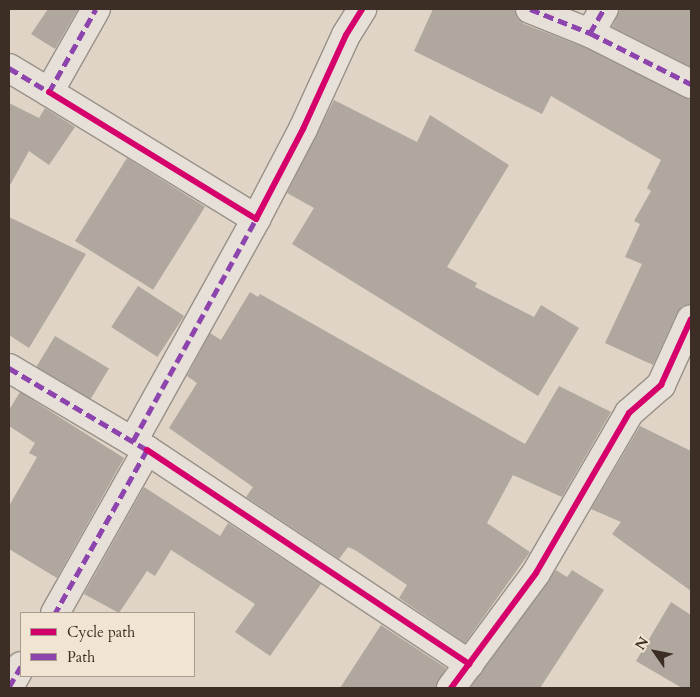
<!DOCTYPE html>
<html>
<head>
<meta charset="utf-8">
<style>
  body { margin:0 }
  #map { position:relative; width:700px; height:697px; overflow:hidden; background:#dfd4c5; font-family:Cardo,serif }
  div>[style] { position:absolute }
  .building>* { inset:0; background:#b0a89e; transform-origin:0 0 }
  .roads { filter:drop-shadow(1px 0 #989087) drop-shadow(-1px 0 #989087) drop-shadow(0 1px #989087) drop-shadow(0 -1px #989087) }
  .minor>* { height:28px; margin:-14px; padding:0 14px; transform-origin:14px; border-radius:14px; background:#e6e0d9 }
  .quiet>* { height:5px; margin-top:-2.5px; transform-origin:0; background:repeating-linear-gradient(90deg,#8e44ad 0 10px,transparent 0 15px) }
  .cycleway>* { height:6px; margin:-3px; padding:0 3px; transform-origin:3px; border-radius:3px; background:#d6006c }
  span { translate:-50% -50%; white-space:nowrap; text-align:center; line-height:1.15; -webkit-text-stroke:4px #f1e4d2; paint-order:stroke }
  .frame { position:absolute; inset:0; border:10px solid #3c2e25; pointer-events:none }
  .legend { position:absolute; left:20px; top:612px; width:175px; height:65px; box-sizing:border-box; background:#f1e4d2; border:1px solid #a99b8d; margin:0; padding:6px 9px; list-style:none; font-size:15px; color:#3c2e25 }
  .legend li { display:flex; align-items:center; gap:10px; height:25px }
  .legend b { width:25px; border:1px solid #a99b8d }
  .north { position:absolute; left:630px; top:627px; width:50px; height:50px; -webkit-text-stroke:4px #f1e4d2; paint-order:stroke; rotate:303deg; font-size:14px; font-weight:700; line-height:20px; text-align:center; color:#3c2e25 }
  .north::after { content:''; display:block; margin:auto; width:18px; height:22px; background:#3c2e25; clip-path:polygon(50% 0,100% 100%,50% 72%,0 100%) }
</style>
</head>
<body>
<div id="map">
  <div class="building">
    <div style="clip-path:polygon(48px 9px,78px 9px,55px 49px,31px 34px)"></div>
    <div style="clip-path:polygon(433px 9px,515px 9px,517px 18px,524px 24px,584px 47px,691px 100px,691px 304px,682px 306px,677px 313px,653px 365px,605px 343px,642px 264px,625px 257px,640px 224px,634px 221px,651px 191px,647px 188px,661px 160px,551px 96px,542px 114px,414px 51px)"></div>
    <div style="clip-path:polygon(620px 9px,691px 9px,691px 67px,612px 27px)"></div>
    <div style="clip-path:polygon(334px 100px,417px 142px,430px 115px,509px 165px,447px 267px,477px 283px,475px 287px,534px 317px,541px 305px,579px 328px,538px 396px,292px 244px,314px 208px,287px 193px)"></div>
    <div style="clip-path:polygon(9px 103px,39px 118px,45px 108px,75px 127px,49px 165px,29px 151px,9px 187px)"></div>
    <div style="left:127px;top:158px;width:92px;height:98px;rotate:32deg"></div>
    <div style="clip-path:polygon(9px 217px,86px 254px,29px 348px,9px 335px)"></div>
    <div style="left:138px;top:286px;width:55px;height:49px;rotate:33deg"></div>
    <div style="clip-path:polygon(250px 292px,258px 297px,260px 294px,525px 444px,559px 386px,611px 412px,562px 497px,513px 475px,487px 523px,530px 552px,465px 643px,399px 598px,407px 585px,355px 550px,348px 547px,339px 559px,246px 497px,253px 487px,169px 428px,197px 383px,187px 376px,210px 333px,221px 340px)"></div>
    <div style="left:55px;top:336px;width:63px;height:36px;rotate:31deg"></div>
    <div style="clip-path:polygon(20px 392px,124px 458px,57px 578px,9px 549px,9px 506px,37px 457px,29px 453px,35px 443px,9px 426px,9px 410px)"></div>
    <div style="clip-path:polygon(640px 426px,691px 451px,691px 591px,612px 534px,621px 522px,591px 509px)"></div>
    <div style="clip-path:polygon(144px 487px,220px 536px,228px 523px,321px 584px,270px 656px,235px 632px,255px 604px,171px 550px,155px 576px,147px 571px,119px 613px,84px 594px)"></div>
    <div style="clip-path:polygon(556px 570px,567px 577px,572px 570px,604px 590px,540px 688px,470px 688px)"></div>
    <div style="clip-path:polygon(671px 602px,691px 615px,691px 688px,682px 688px,636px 661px)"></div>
    <div style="clip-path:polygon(381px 625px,446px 668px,436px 688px,340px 688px)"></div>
  </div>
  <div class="roads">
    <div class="minor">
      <div style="left:530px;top:9px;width:65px;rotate:21.8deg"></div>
      <div style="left:590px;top:33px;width:113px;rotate:26.8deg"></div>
      <div style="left:590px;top:33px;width:28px;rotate:-60deg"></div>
      <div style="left:9px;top:68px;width:47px;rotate:31deg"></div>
      <div style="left:49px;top:92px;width:95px;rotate:-60.5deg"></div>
      <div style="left:49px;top:92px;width:243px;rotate:31.5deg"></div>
      <div style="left:256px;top:219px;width:102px;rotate:-62.4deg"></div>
      <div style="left:303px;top:129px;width:103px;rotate:-65.4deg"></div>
      <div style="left:346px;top:35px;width:31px;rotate:-58deg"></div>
      <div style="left:9px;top:368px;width:161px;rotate:30.7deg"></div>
      <div style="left:147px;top:450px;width:187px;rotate:119.4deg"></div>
      <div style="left:133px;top:441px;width:254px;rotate:-61deg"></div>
      <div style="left:147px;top:450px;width:387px;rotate:33.6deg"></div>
      <div style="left:9px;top:687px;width:24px;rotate:-60deg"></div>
      <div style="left:451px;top:688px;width:143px;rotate:-53.5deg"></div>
      <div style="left:536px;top:573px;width:185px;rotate:-59.8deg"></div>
      <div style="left:629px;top:413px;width:43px;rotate:-41.2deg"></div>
      <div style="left:661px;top:385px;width:72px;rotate:-65.6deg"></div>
    </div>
  </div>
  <div class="quiet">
    <div style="left:530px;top:9px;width:65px;rotate:21.8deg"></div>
    <div style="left:590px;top:33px;width:113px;rotate:26.8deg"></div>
    <div style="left:590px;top:33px;width:28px;rotate:-60deg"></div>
    <div style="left:9px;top:68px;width:47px;rotate:31deg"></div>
    <div style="left:49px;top:92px;width:95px;rotate:-60.5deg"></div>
    <div style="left:9px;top:368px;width:161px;rotate:30.7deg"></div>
    <div style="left:147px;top:450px;width:187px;rotate:119.4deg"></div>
    <div style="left:133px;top:441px;width:254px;rotate:-61deg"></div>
    <div style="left:9px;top:687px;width:24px;rotate:-60deg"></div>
  </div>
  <div class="cycleway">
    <div style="left:49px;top:92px;width:243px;rotate:31.5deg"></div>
    <div style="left:256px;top:219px;width:102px;rotate:-62.4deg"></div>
    <div style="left:303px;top:129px;width:103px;rotate:-65.4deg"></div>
    <div style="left:346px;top:35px;width:31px;rotate:-58deg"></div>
    <div style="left:147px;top:450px;width:387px;rotate:33.6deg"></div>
    <div style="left:451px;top:688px;width:143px;rotate:-53.5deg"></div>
    <div style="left:536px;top:573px;width:185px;rotate:-59.8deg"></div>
    <div style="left:629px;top:413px;width:43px;rotate:-41.2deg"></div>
    <div style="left:661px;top:385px;width:72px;rotate:-65.6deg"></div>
  </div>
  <div class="frame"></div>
  <ul class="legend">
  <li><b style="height:6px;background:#d6006c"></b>Cycle path</li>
  <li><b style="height:6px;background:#8e44ad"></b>Path</li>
  </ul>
  <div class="north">N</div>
</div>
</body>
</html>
